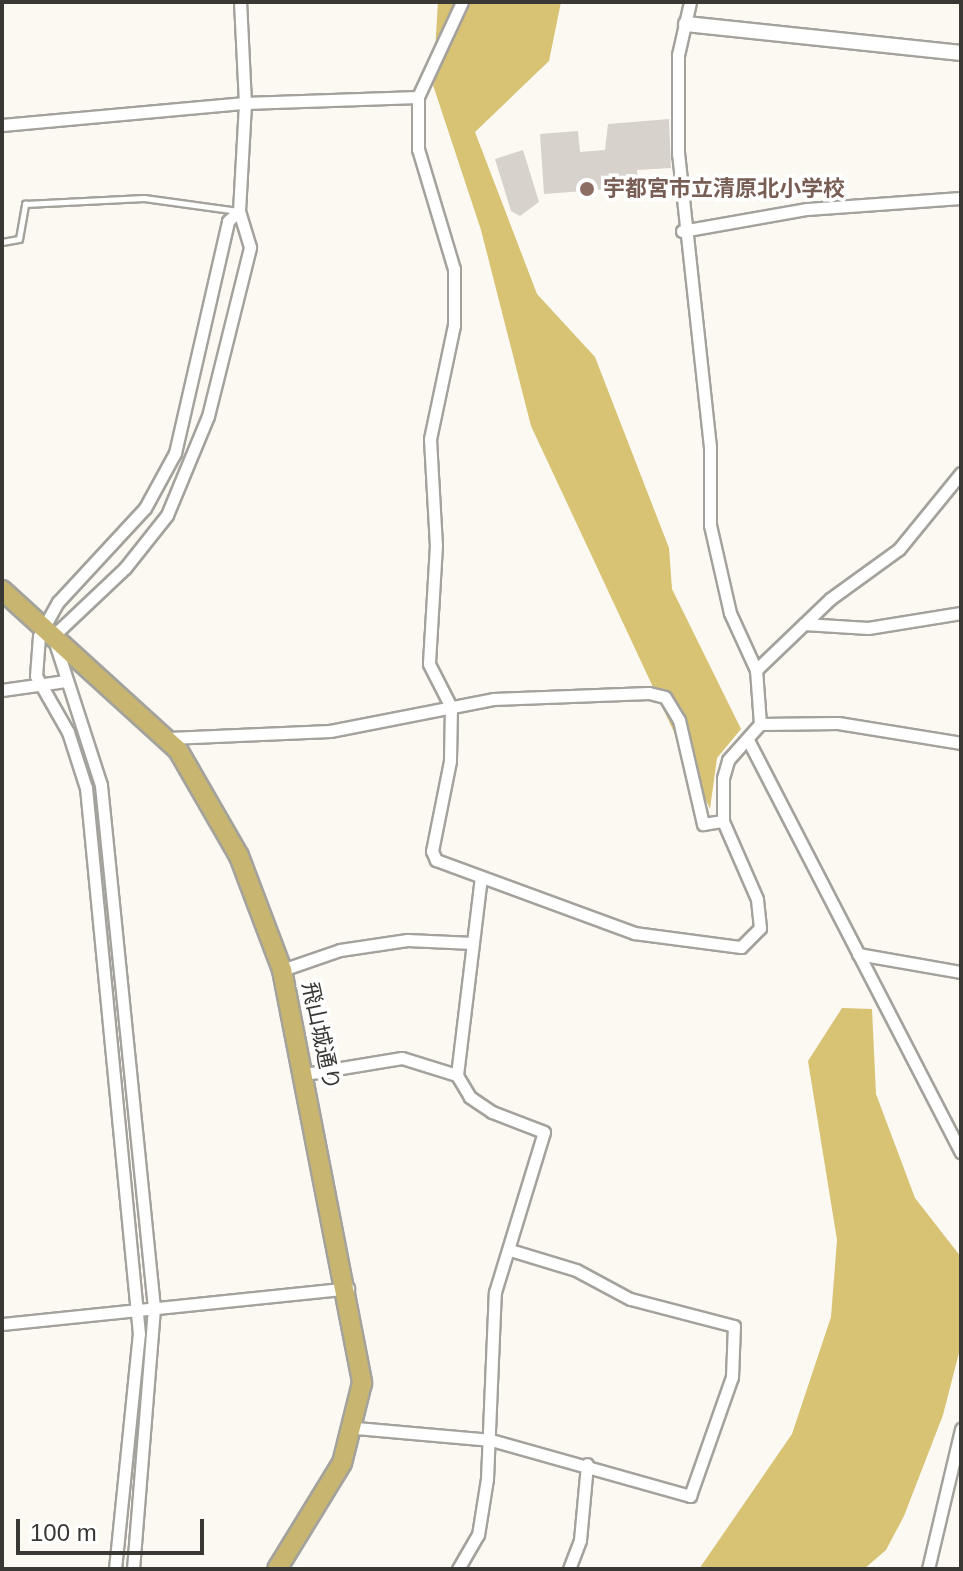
<!DOCTYPE html>
<html>
<head>
<meta charset="utf-8">
<style>
  body { margin:0 }
  #map { position:relative; width:963px; height:1571px; overflow:hidden; background:#fbf9f1; font-family:Helvetica,"Noto Sans JP",sans-serif }
  div>[style] { position:absolute }
  .forest>* { inset:0; background:#d8c273 }
  .building>* { inset:0; background:#d8d2cd }
  .roads { filter:drop-shadow(2px 0 #a4a29c) drop-shadow(-2px 0 #a4a29c) drop-shadow(0 2px #a4a29c) drop-shadow(0 -2px #a4a29c) }
  .service>* { height:5px; margin:-2.5px; padding:0 2.5px; transform-origin:2.5px; border-radius:2.5px; background:#fff }
  .minor>* { height:11px; margin:-5.5px; padding:0 5.5px; transform-origin:5.5px; border-radius:5.5px; background:#fff }
  .tertiary>* { height:14px; margin:-7px; padding:0 7px; transform-origin:7px; border-radius:7px; background:#fff }
  .trunk>* { height:18px; margin:-9px; padding:0 9px; transform-origin:9px; border-radius:9px; background:#c8b670 }
  .dots>* { width:22px; height:22px; translate:-50% -50%; box-sizing:border-box; border:4px solid #fff; border-radius:50% }
  span { translate:-50% -50%; white-space:nowrap; text-align:center; line-height:1.15; -webkit-text-stroke:7px #fff; paint-order:stroke }
  .education-label { font-size:22px; color:#785e54; font-weight:700 }
  .left { translate:0 -50%; text-align:left }
  .street-label { font-size:22px; color:#393835 }
  .frame { position:absolute; inset:0; border:4px solid #393835; pointer-events:none }
  .scale { position:absolute; left:16px; top:1519px; width:188px; height:36px; box-sizing:border-box; border:4px solid #393835; border-top:0; padding-left:10px; font-size:24px; line-height:28px; white-space:nowrap; color:#393835; -webkit-text-stroke:6px #fff; paint-order:stroke }
</style>
</head>
<body>
<div id="map">
  <div class="forest">
    <div style="clip-path:polygon(438px 2px,561px 2px,549px 61px,475px 132px,537px 294px,595px 357px,669px 548px,672px 589px,741px 729px,717px 758px,710px 809px,531px 426px,481px 230px,433px 85px)"></div>
    <div style="clip-path:polygon(842px 1008px,872px 1009px,876px 1094px,915px 1198px,961px 1257px,961px 1345px,943px 1415px,904px 1516px,886px 1550px,864px 1569px,699px 1569px,792px 1434px,831px 1317px,837px 1240px,808px 1061px)"></div>
  </div>
  <div class="building">
    <div style="clip-path:polygon(669px 119px,671px 168px,637px 170px,638px 187px,544px 194px,540px 134px,578px 131px,580px 152px,605px 150px,608px 124px)"></div>
    <div style="clip-path:polygon(523px 150px,539px 202px,520px 216px,511px 211px,495px 159px)"></div>
  </div>
  <div class="roads">
    <div class="service">
      <div style="left:2px;top:242px;width:17px;rotate:-10deg"></div>
      <div style="left:19px;top:239px;width:36px;rotate:-80deg"></div>
      <div style="left:25px;top:204px;width:119px;rotate:-2.9deg"></div>
      <div style="left:144px;top:198px;width:95px;rotate:7.9deg"></div>
    </div>
    <div class="minor">
      <div style="left:462px;top:2px;width:105px;rotate:114.9deg"></div>
      <div style="left:418px;top:97px;width:52px;rotate:90deg"></div>
      <div style="left:418px;top:149px;width:125px;rotate:73.3deg"></div>
      <div style="left:454px;top:269px;width:56px;rotate:90deg"></div>
      <div style="left:454px;top:325px;width:116px;rotate:101.9deg"></div>
      <div style="left:430px;top:439px;width:106px;rotate:86.8deg"></div>
      <div style="left:436px;top:545px;width:119px;rotate:93.4deg"></div>
      <div style="left:429px;top:664px;width:48px;rotate:62.9deg"></div>
      <div style="left:451px;top:707px;width:54px;rotate:91.1deg"></div>
      <div style="left:450px;top:761px;width:92px;rotate:101.3deg"></div>
      <div style="left:432px;top:851px;width:10px;rotate:66deg"></div>
      <div style="left:436px;top:860px;width:211px;rotate:20.2deg"></div>
      <div style="left:634px;top:933px;width:108px;rotate:7.5deg"></div>
      <div style="left:741px;top:947px;width:27px;rotate:-45deg"></div>
      <div style="left:760px;top:928px;width:29px;rotate:-96deg"></div>
      <div style="left:757px;top:899px;width:85px;rotate:-113.6deg"></div>
      <div style="left:723px;top:821px;width:43px;rotate:-90deg"></div>
      <div style="left:723px;top:778px;width:19px;rotate:-74deg"></div>
      <div style="left:728px;top:760px;width:48px;rotate:-48.4deg"></div>
      <div style="left:760px;top:724px;width:54px;rotate:-94.2deg"></div>
      <div style="left:756px;top:670px;width:63px;rotate:-114.5deg"></div>
      <div style="left:730px;top:613px;width:90px;rotate:-102.8deg"></div>
      <div style="left:710px;top:525px;width:78px;rotate:-90deg"></div>
      <div style="left:710px;top:447px;width:295px;rotate:-96.2deg"></div>
      <div style="left:678px;top:154px;width:99px;rotate:-90deg"></div>
      <div style="left:678px;top:55px;width:54px;rotate:-77.2deg"></div>
      <div style="left:2px;top:125px;width:244px;rotate:-5.2deg"></div>
      <div style="left:245px;top:103px;width:173px;rotate:-2deg"></div>
      <div style="left:682px;top:231px;width:127px;rotate:-10deg"></div>
      <div style="left:807px;top:209px;width:154px;rotate:-4.1deg"></div>
      <div style="left:804px;top:624px;width:64px;rotate:3.6deg"></div>
      <div style="left:868px;top:628px;width:94px;rotate:-9.2deg"></div>
      <div style="left:756px;top:670px;width:103px;rotate:-43.8deg"></div>
      <div style="left:830px;top:599px;width:85px;rotate:-35.9deg"></div>
      <div style="left:899px;top:549px;width:98px;rotate:-50.8deg"></div>
      <div style="left:2px;top:690px;width:64px;rotate:-8.1deg"></div>
      <div style="left:760px;top:724px;width:78px;rotate:-0.7deg"></div>
      <div style="left:838px;top:723px;width:125px;rotate:9.2deg"></div>
      <div style="left:169px;top:738px;width:161px;rotate:-2.5deg"></div>
      <div style="left:330px;top:731px;width:166px;rotate:-11.1deg"></div>
      <div style="left:493px;top:699px;width:156px;rotate:-2.2deg"></div>
      <div style="left:649px;top:693px;width:16px;rotate:14deg"></div>
      <div style="left:665px;top:697px;width:27px;rotate:59deg"></div>
      <div style="left:679px;top:720px;width:107px;rotate:77deg"></div>
      <div style="left:703px;top:824px;width:20px;rotate:-9deg"></div>
      <div style="left:748px;top:740px;width:464px;rotate:62.7deg"></div>
      <div style="left:858px;top:954px;width:105px;rotate:9.9deg"></div>
      <div style="left:282px;top:970px;width:61px;rotate:-19deg"></div>
      <div style="left:340px;top:950px;width:68px;rotate:-8.5deg"></div>
      <div style="left:407px;top:940px;width:66px;rotate:2.6deg"></div>
      <div style="left:305px;top:1074px;width:98px;rotate:-9.4deg"></div>
      <div style="left:402px;top:1058px;width:58px;rotate:17.2deg"></div>
      <div style="left:2px;top:1324px;width:348px;rotate:-5.9deg"></div>
      <div style="left:356px;top:1428px;width:136px;rotate:5.1deg"></div>
      <div style="left:491px;top:1440px;width:207px;rotate:15.7deg"></div>
      <div style="left:690px;top:1496px;width:126px;rotate:-70.6deg"></div>
      <div style="left:732px;top:1377px;width:51px;rotate:-87.8deg"></div>
      <div style="left:734px;top:1326px;width:107px;rotate:-165.4deg"></div>
      <div style="left:630px;top:1299px;width:61px;rotate:-151.8deg"></div>
      <div style="left:576px;top:1270px;width:69px;rotate:-163.1deg"></div>
      <div style="left:115px;top:1569px;width:236px;rotate:-84.2deg"></div>
      <div style="left:139px;top:1334px;width:549px;rotate:-95.54deg"></div>
      <div style="left:86px;top:788px;width:59px;rotate:-107.8deg"></div>
      <div style="left:68px;top:732px;width:64px;rotate:-119.7deg"></div>
      <div style="left:36px;top:676px;width:40px;rotate:-85.7deg"></div>
      <div style="left:39px;top:636px;width:39px;rotate:-61deg"></div>
      <div style="left:58px;top:602px;width:128px;rotate:-47.2deg"></div>
      <div style="left:145px;top:508px;width:63px;rotate:-61.4deg"></div>
      <div style="left:175px;top:453px;width:238px;rotate:-77.1deg"></div>
      <div style="left:228px;top:221px;width:15px;rotate:-42deg"></div>
      <div style="left:133px;top:1569px;width:262px;rotate:-85.4deg"></div>
      <div style="left:154px;top:1308px;width:526px;rotate:-95.79deg"></div>
      <div style="left:101px;top:785px;width:157px;rotate:-107.9deg"></div>
      <div style="left:53px;top:636px;width:99px;rotate:-43.4deg"></div>
      <div style="left:125px;top:568px;width:68px;rotate:-51.6deg"></div>
      <div style="left:167px;top:515px;width:107px;rotate:-67.5deg"></div>
      <div style="left:208px;top:416px;width:174px;rotate:-76deg"></div>
      <div style="left:250px;top:247px;width:38px;rotate:-107deg"></div>
      <div style="left:239px;top:211px;width:108px;rotate:-86.8deg"></div>
      <div style="left:245px;top:103px;width:101px;rotate:-92.8deg"></div>
      <div style="left:458px;top:1569px;width:39px;rotate:-60deg"></div>
      <div style="left:478px;top:1535px;width:57px;rotate:-80.9deg"></div>
      <div style="left:487px;top:1479px;width:187px;rotate:-87.6deg"></div>
      <div style="left:495px;top:1292px;width:167px;rotate:-73deg"></div>
      <div style="left:544px;top:1132px;width:56px;rotate:-159deg"></div>
      <div style="left:492px;top:1112px;width:27px;rotate:-146deg"></div>
      <div style="left:470px;top:1097px;width:26px;rotate:-121deg"></div>
      <div style="left:457px;top:1075px;width:199px;rotate:-83.1deg"></div>
      <div style="left:569px;top:1569px;width:31px;rotate:-69deg"></div>
      <div style="left:580px;top:1540px;width:76px;rotate:-84.7deg"></div>
      <div style="left:928px;top:1569px;width:144px;rotate:-76.7deg"></div>
    </div>
    <div class="tertiary">
      <div style="left:686px;top:24px;width:277px;rotate:6deg"></div>
    </div>
    <div class="trunk">
      <div style="left:2px;top:590px;width:238px;rotate:42.3deg"></div>
      <div style="left:178px;top:750px;width:122px;rotate:60.1deg"></div>
      <div style="left:239px;top:856px;width:122px;rotate:69.3deg"></div>
      <div style="left:282px;top:970px;width:421px;rotate:79deg"></div>
      <div style="left:362px;top:1383px;width:82px;rotate:104deg"></div>
      <div style="left:342px;top:1463px;width:124px;rotate:121.5deg"></div>
    </div>
  </div>
  <div class="dots">
    <div style="left:587px;top:189px;background:#8d6e63"></div>
  </div>
  <div class="education-label">
    <span class="left" style="left:603px;top:189px">宇都宮市立清原北小学校</span>
  </div>
  <div class="street-label">
    <span style="left:321px;top:1036px;rotate:78deg">飛山城通り</span>
  </div>
  <div class="frame"></div>
  <div class="scale">100 m</div>
</div>
</body>
</html>
